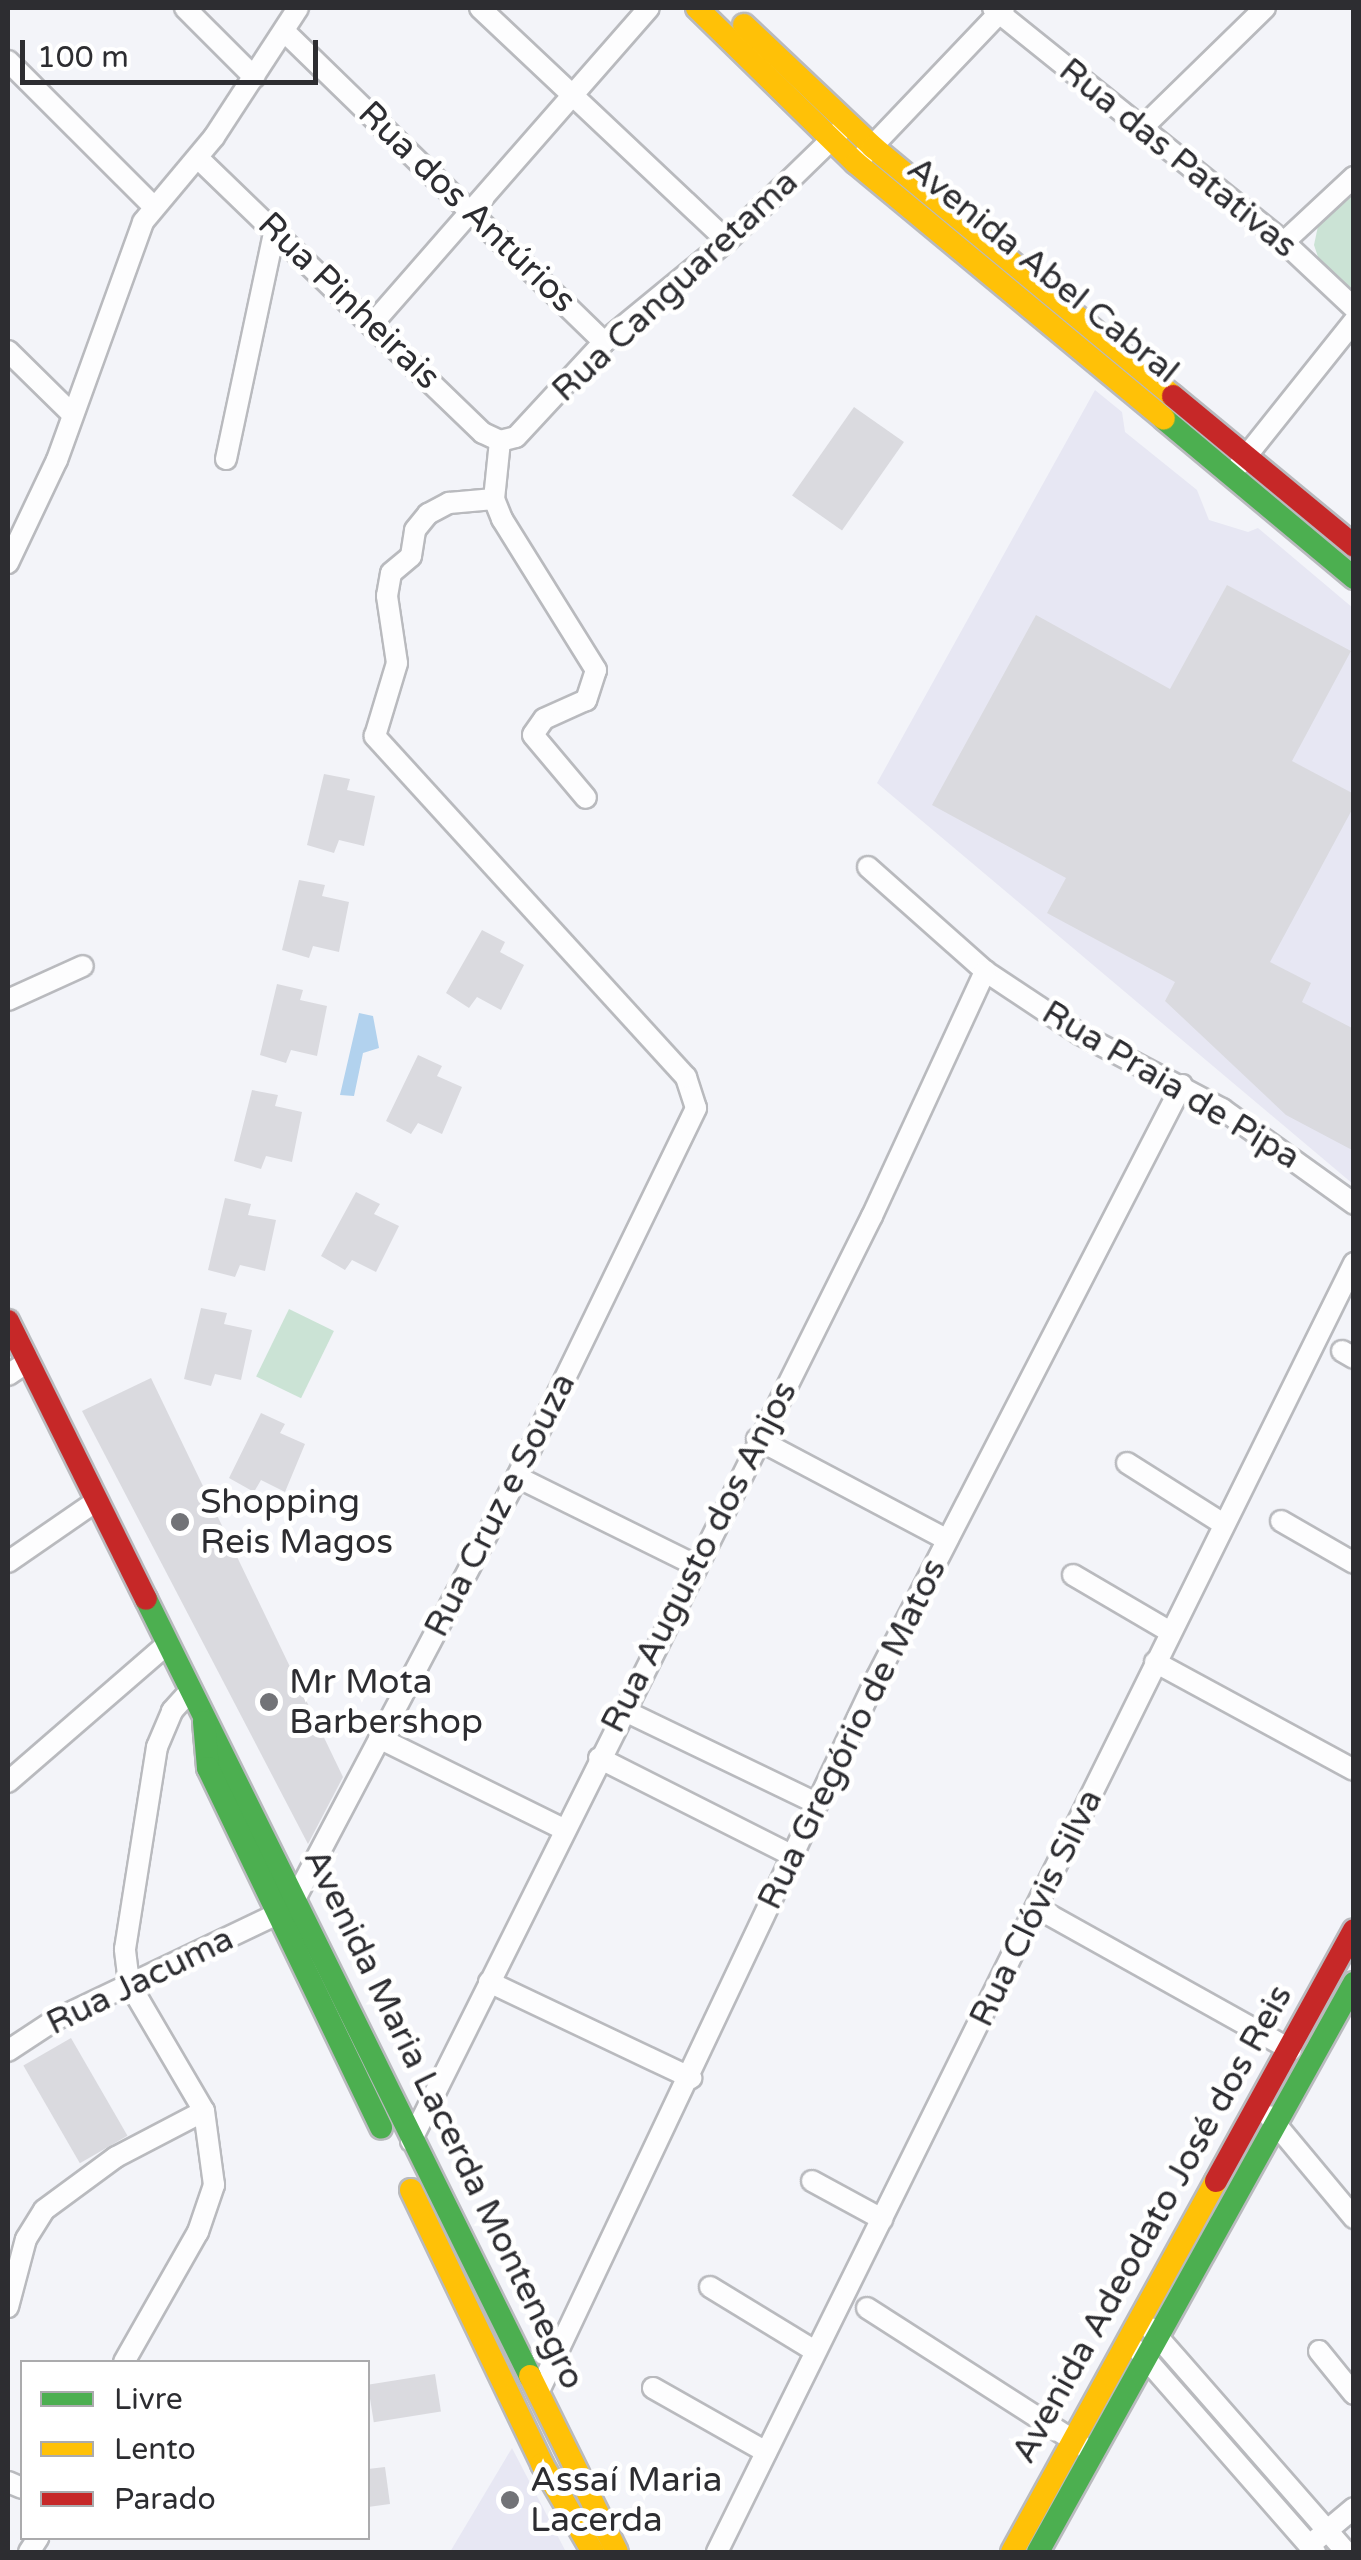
<!DOCTYPE html>
<html>
<head>
<meta charset="utf-8">
<style>
  body { margin:0 }
  #map { position:relative; width:1361px; height:2560px; overflow:hidden; background:#f3f4f9; font-family:"Varela Round",sans-serif }
  div>[style] { position:absolute }
  .built>* { inset:0; background:#e7e7f3 }
  .green>* { inset:0; background:#cbe3d5; transform-origin:0 0 }
  .water>* { inset:0; background:#b2d2ee }
  .building>* { inset:0; background:#dadadf; transform-origin:0 0 }
  .roads { filter:drop-shadow(2px 0 #b9babe) drop-shadow(-2px 0 #b9babe) drop-shadow(0 2px #b9babe) drop-shadow(0 -2px #b9babe) }
  .street>* { height:20px; margin:-10px; padding:0 10px; transform-origin:10px; border-radius:10px; background:#fdfdfe }
  .fast>* { height:22px; margin:-11px; padding:0 11px; transform-origin:11px; border-radius:11px; background:#4caf50 }
  .slow>* { height:22px; margin:-11px; padding:0 11px; transform-origin:11px; border-radius:11px; background:#ffc107 }
  .jam>* { height:22px; margin:-11px; padding:0 11px; transform-origin:11px; border-radius:11px; background:#c62828 }
  .dots>* { width:28px; height:28px; translate:-50% -50%; box-sizing:border-box; border:5px solid #fff; border-radius:50% }
  span { translate:-50% -50%; white-space:nowrap; text-align:center; line-height:1.15; -webkit-text-stroke:10px #fff; paint-order:stroke }
  .street-label { font-size:35px; color:#2d2d31 }
  .poi-label { font-size:35px; color:#2d2d31 }
  .left { translate:0 -50%; text-align:left }
  .frame { position:absolute; inset:0; border:10px solid #2d2d31; pointer-events:none }
  .legend { position:absolute; left:20px; top:2360px; width:350px; height:180px; box-sizing:border-box; background:#fff; border:2px solid #ababad; margin:0; padding:12px 18px; list-style:none; font-size:30px; color:#2d2d31 }
  .legend li { display:flex; align-items:center; gap:20px; height:50px }
  .legend b { width:50px; border:2px solid #ababad }
  .scale { position:absolute; left:20px; top:40px; width:298px; height:45px; box-sizing:border-box; border:5px solid #2d2d31; border-top:0; padding-left:12px; font-size:30px; line-height:35px; white-space:nowrap; color:#2d2d31; -webkit-text-stroke:8px #fff; paint-order:stroke }
</style>
</head>
<body>
<div id="map">
  <div class="built">
    <div style="clip-path:polygon(1095px 390px,1122px 412px,1125px 432px,1197px 490px,1209px 520px,1248px 532px,1258px 528px,1353px 608px,1353px 1184px,877px 783px)"></div>
    <div style="clip-path:polygon(512px 2448px,566px 2552px,450px 2552px)"></div>
  </div>
  <div class="green">
    <div style="clip-path:polygon(1353px 193px,1353px 292px,1320px 263px,1314px 245px,1318px 226px)"></div>
    <div style="left:289px;top:1309px;width:50px;height:75px;rotate:26deg"></div>
  </div>
  <div class="water">
    <div style="clip-path:polygon(359px 1013px,373px 1016px,379px 1048px,363px 1053px,354px 1096px,340px 1095px)"></div>
  </div>
  <div class="building">
    <div style="left:854px;top:407px;width:61px;height:108px;rotate:35deg"></div>
    <div style="clip-path:polygon(1227px 585px,1351px 651px,1292px 761px,1354px 794px,1354px 806px,1270px 962px,1311px 983px,1302px 1002px,1354px 1029px,1354px 1151px,1286px 1115px,1165px 1001px,1175px 982px,1047px 913px,1066px 878px,932px 805px,1036px 615px,1170px 689px)"></div>
    <div style="clip-path:polygon(324px 774px,350px 779px,347px 790px,375px 796px,364px 846px,339px 840px,334px 853px,307px 845px)"></div>
    <div style="clip-path:polygon(299px 880px,325px 885px,322px 896px,349px 902px,339px 952px,313px 946px,309px 958px,282px 950px)"></div>
    <div style="clip-path:polygon(482px 930px,505px 942px,500px 952px,524px 965px,501px 1010px,477px 997px,469px 1008px,446px 993px)"></div>
    <div style="clip-path:polygon(277px 984px,303px 990px,300px 1000px,327px 1006px,317px 1056px,291px 1050px,286px 1063px,260px 1055px)"></div>
    <div style="clip-path:polygon(418px 1055px,442px 1066px,437px 1076px,462px 1087px,442px 1134px,418px 1123px,411px 1134px,386px 1121px)"></div>
    <div style="clip-path:polygon(252px 1090px,278px 1095px,275px 1106px,302px 1112px,292px 1162px,266px 1156px,261px 1169px,234px 1161px)"></div>
    <div style="clip-path:polygon(356px 1192px,380px 1204px,374px 1214px,399px 1226px,376px 1272px,352px 1260px,345px 1270px,321px 1256px)"></div>
    <div style="clip-path:polygon(225px 1198px,251px 1204px,248px 1215px,276px 1220px,265px 1271px,240px 1265px,235px 1277px,208px 1270px)"></div>
    <div style="clip-path:polygon(201px 1308px,227px 1313px,224px 1324px,252px 1330px,241px 1380px,215px 1374px,211px 1386px,184px 1379px)"></div>
    <div style="clip-path:polygon(151px 1378px,343px 1777px,308px 1844px,82px 1411px)"></div>
    <div style="clip-path:polygon(261px 1413px,285px 1424px,280px 1433px,305px 1444px,285px 1492px,261px 1480px,254px 1492px,229px 1478px)"></div>
    <div style="left:71px;top:2038px;width:113px;height:55px;rotate:60deg"></div>
    <div style="left:435px;top:2374px;width:38px;height:68px;rotate:81deg"></div>
    <div style="clip-path:polygon(385px 2467px,390px 2504px,368px 2507px,368px 2469px)"></div>
  </div>
  <div class="roads">
    <div class="street">
      <div style="left:185px;top:8px;width:98px;rotate:45deg"></div>
      <div style="left:480px;top:8px;width:340px;rotate:43.3deg"></div>
      <div style="left:993px;top:8px;width:373px;rotate:38.8deg"></div>
      <div style="left:1284px;top:242px;width:96px;rotate:43.3deg"></div>
      <div style="left:284px;top:31px;width:446px;rotate:44.2deg"></div>
      <div style="left:8px;top:61px;width:205px;rotate:45deg"></div>
      <div style="left:1144px;top:126px;width:169px;rotate:-44.3deg"></div>
      <div style="left:864px;top:155px;width:203px;rotate:-46.4deg"></div>
      <div style="left:198px;top:158px;width:396px;rotate:44deg"></div>
      <div style="left:483px;top:433px;width:19px;rotate:25deg"></div>
      <div style="left:1284px;top:242px;width:96px;rotate:-42.9deg"></div>
      <div style="left:374px;top:322px;width:417px;rotate:-48.8deg"></div>
      <div style="left:8px;top:351px;width:90px;rotate:44.5deg"></div>
      <div style="left:500px;top:441px;width:16px;rotate:-14deg"></div>
      <div style="left:516px;top:437px;width:129px;rotate:-47.2deg"></div>
      <div style="left:604px;top:342px;width:159px;rotate:-39.4deg"></div>
      <div style="left:727px;top:241px;width:158px;rotate:-44.2deg"></div>
      <div style="left:500px;top:441px;width:58px;rotate:95.9deg"></div>
      <div style="left:494px;top:499px;width:22px;rotate:68deg"></div>
      <div style="left:502px;top:519px;width:178px;rotate:58.1deg"></div>
      <div style="left:596px;top:670px;width:32px;rotate:108deg"></div>
      <div style="left:586px;top:700px;width:46px;rotate:155.7deg"></div>
      <div style="left:544px;top:719px;width:19px;rotate:125deg"></div>
      <div style="left:533px;top:735px;width:82px;rotate:49.9deg"></div>
      <div style="left:226px;top:459px;width:235px;rotate:-78deg"></div>
      <div style="left:1240px;top:464px;width:183px;rotate:-51.4deg"></div>
      <div style="left:8px;top:563px;width:114px;rotate:-64.6deg"></div>
      <div style="left:57px;top:460px;width:253px;rotate:-70.1deg"></div>
      <div style="left:143px;top:222px;width:111px;rotate:-50.1deg"></div>
      <div style="left:214px;top:137px;width:154px;rotate:-56.9deg"></div>
      <div style="left:868px;top:867px;width:157px;rotate:41.6deg"></div>
      <div style="left:985px;top:971px;width:114px;rotate:33.6deg"></div>
      <div style="left:1080px;top:1034px;width:161px;rotate:27.8deg"></div>
      <div style="left:1222px;top:1109px;width:163px;rotate:35.7deg"></div>
      <div style="left:8px;top:1000px;width:82px;rotate:-24.4deg"></div>
      <div style="left:1342px;top:1351px;width:14px;rotate:30deg"></div>
      <div style="left:8px;top:1375px;width:22px;rotate:-34deg"></div>
      <div style="left:757px;top:1439px;width:214px;rotate:27.9deg"></div>
      <div style="left:1127px;top:1463px;width:112px;rotate:32.3deg"></div>
      <div style="left:517px;top:1477px;width:199px;rotate:26.3deg"></div>
      <div style="left:1281px;top:1521px;width:84px;rotate:29.9deg"></div>
      <div style="left:8px;top:1562px;width:106px;rotate:-34.6deg"></div>
      <div style="left:1073px;top:1575px;width:111px;rotate:30.3deg"></div>
      <div style="left:1155px;top:1662px;width:226px;rotate:28.5deg"></div>
      <div style="left:623px;top:1710px;width:216px;rotate:25.7deg"></div>
      <div style="left:379px;top:1738px;width:205px;rotate:26.3deg"></div>
      <div style="left:599px;top:1758px;width:215px;rotate:26.8deg"></div>
      <div style="left:8px;top:1782px;width:209px;rotate:-40.9deg"></div>
      <div style="left:296px;top:1897px;width:475px;rotate:-62.2deg"></div>
      <div style="left:517px;top:1477px;width:410px;rotate:-64.1deg"></div>
      <div style="left:696px;top:1108px;width:33px;rotate:-108deg"></div>
      <div style="left:686px;top:1077px;width:462px;rotate:-132.4deg"></div>
      <div style="left:375px;top:736px;width:76px;rotate:-73.2deg"></div>
      <div style="left:397px;top:663px;width:68px;rotate:-98.5deg"></div>
      <div style="left:387px;top:596px;width:23px;rotate:-80deg"></div>
      <div style="left:391px;top:573px;width:26px;rotate:-40deg"></div>
      <div style="left:411px;top:556px;width:26px;rotate:-81deg"></div>
      <div style="left:415px;top:530px;width:21px;rotate:-51deg"></div>
      <div style="left:428px;top:514px;width:24px;rotate:-28deg"></div>
      <div style="left:449px;top:503px;width:45px;rotate:-5.1deg"></div>
      <div style="left:1037px;top:1908px;width:291px;rotate:29.2deg"></div>
      <div style="left:489px;top:1982px;width:224px;rotate:25.4deg"></div>
      <div style="left:8px;top:2051px;width:56px;rotate:-33.4deg"></div>
      <div style="left:55px;top:2020px;width:244px;rotate:-25.5deg"></div>
      <div style="left:1269px;top:2116px;width:133px;rotate:50.2deg"></div>
      <div style="left:411px;top:2141px;width:1034px;rotate:-63.51deg"></div>
      <div style="left:872px;top:1216px;width:270px;rotate:-65.2deg"></div>
      <div style="left:812px;top:2181px;width:80px;rotate:28.5deg"></div>
      <div style="left:710px;top:2287px;width:123px;rotate:31.4deg"></div>
      <div style="left:8px;top:2307px;width:70px;rotate:-75.2deg"></div>
      <div style="left:26px;top:2239px;width:34px;rotate:-58deg"></div>
      <div style="left:44px;top:2210px;width:89px;rotate:-36.4deg"></div>
      <div style="left:116px;top:2157px;width:99px;rotate:-27.6deg"></div>
      <div style="left:867px;top:2308px;width:255px;rotate:32.7deg"></div>
      <div style="left:1150px;top:2328px;width:298px;rotate:48.8deg"></div>
      <div style="left:1139px;top:2351px;width:267px;rotate:48.8deg"></div>
      <div style="left:1319px;top:2351px;width:55px;rotate:50.9deg"></div>
      <div style="left:124px;top:2362px;width:150px;rotate:-60.4deg"></div>
      <div style="left:198px;top:2232px;width:50px;rotate:-71.2deg"></div>
      <div style="left:214px;top:2185px;width:75px;rotate:-97.7deg"></div>
      <div style="left:204px;top:2111px;width:148px;rotate:-120.4deg"></div>
      <div style="left:129px;top:1983px;width:34px;rotate:-97deg"></div>
      <div style="left:125px;top:1949px;width:205px;rotate:-81deg"></div>
      <div style="left:157px;top:1747px;width:39px;rotate:-67deg"></div>
      <div style="left:172px;top:1711px;width:28px;rotate:-48deg"></div>
      <div style="left:653px;top:2388px;width:130px;rotate:29.5deg"></div>
      <div style="left:539px;top:2391px;width:790px;rotate:-64.67deg"></div>
      <div style="left:877px;top:1677px;width:666px;rotate:-62.74deg"></div>
      <div style="left:8px;top:2482px;width:15px;rotate:23deg"></div>
      <div style="left:1317px;top:2539px;width:48px;rotate:-40deg"></div>
      <div style="left:29px;top:2552px;width:17px;rotate:-57deg"></div>
      <div style="left:717px;top:2552px;width:1438px;rotate:-63.7deg"></div>
    </div>
    <div class="fast">
      <div style="left:1164px;top:419px;width:248px;rotate:39.9deg"></div>
      <div style="left:146px;top:1599px;width:867px;rotate:63.7deg"></div>
      <div style="left:204px;top:1722px;width:46px;rotate:85deg"></div>
      <div style="left:208px;top:1768px;width:399px;rotate:64.3deg"></div>
      <div style="left:1038px;top:2552px;width:651px;rotate:-60.95deg"></div>
    </div>
    <div class="slow">
      <div style="left:697px;top:8px;width:222px;rotate:44.3deg"></div>
      <div style="left:856px;top:163px;width:400px;rotate:39.7deg"></div>
      <div style="left:744px;top:25px;width:178px;rotate:43.4deg"></div>
      <div style="left:873px;top:147px;width:390px;rotate:39.7deg"></div>
      <div style="left:411px;top:2190px;width:304px;rotate:64.4deg"></div>
      <div style="left:542px;top:2464px;width:102px;rotate:59.9deg"></div>
      <div style="left:530px;top:2376px;width:196px;rotate:63.7deg"></div>
      <div style="left:1012px;top:2552px;width:423px;rotate:-61.2deg"></div>
    </div>
    <div class="jam">
      <div style="left:1173px;top:396px;width:235px;rotate:39.6deg"></div>
      <div style="left:8px;top:1321px;width:310px;rotate:63.6deg"></div>
      <div style="left:1216px;top:2181px;width:286px;rotate:-61.2deg"></div>
    </div>
  </div>
  <div class="dots">
    <div style="left:180px;top:1522px;background:#727377"></div>
    <div style="left:269px;top:1702px;background:#727377"></div>
    <div style="left:510px;top:2500px;background:#727377"></div>
  </div>
  <div class="street-label">
    <span style="left:1178px;top:158px;rotate:39deg">Rua das Patativas</span>
    <span style="left:467px;top:207px;rotate:44deg">Rua dos Antúrios</span>
    <span style="left:1043px;top:270px;rotate:39deg">Avenida Abel Cabral</span>
    <span style="left:675px;top:286px;rotate:-43deg">Rua Canguaretama</span>
    <span style="left:349px;top:301px;rotate:44deg">Rua Pinheirais</span>
    <span style="left:1171px;top:1085px;rotate:31deg">Rua Praia de Pipa</span>
    <span style="left:500px;top:1505px;rotate:-63deg">Rua Cruz e Souza</span>
    <span style="left:699px;top:1557px;rotate:-63deg">Rua Augusto dos Anjos</span>
    <span style="left:852px;top:1734px;rotate:-64deg">Rua Gregório de Matos</span>
    <span style="left:1036px;top:1908px;rotate:-64deg">Rua Clóvis Silva</span>
    <span style="left:140px;top:1981px;rotate:-26deg">Rua Jacuma</span>
    <span style="left:444px;top:2119px;rotate:64deg">Avenida Maria Lacerda Montenegro</span>
    <span style="left:1152px;top:2224px;rotate:-61deg">Avenida Adeodato José dos Reis</span>
  </div>
  <div class="poi-label">
    <span class="left" style="left:200px;top:1522px">Shopping<br>Reis Magos</span>
    <span class="left" style="left:289px;top:1702px">Mr Mota<br>Barbershop</span>
    <span class="left" style="left:530px;top:2500px">Assaí Maria<br>Lacerda</span>
  </div>
  <div class="frame"></div>
  <ul class="legend">
  <li><b style="height:12px;background:#4caf50"></b>Livre</li>
  <li><b style="height:12px;background:#ffc107"></b>Lento</li>
  <li><b style="height:12px;background:#c62828"></b>Parado</li>
  </ul>
  <div class="scale">100 m</div>
</div>
</body>
</html>
